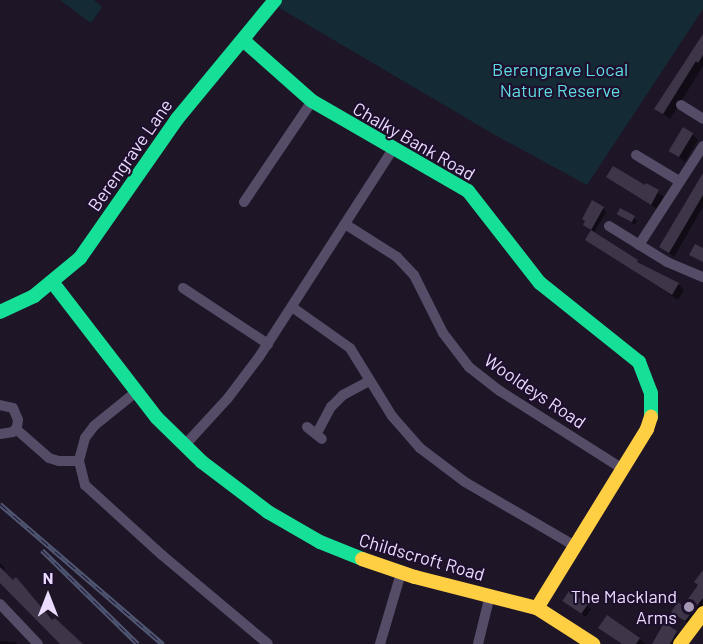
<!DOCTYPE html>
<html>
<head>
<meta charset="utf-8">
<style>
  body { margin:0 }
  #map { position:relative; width:703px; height:644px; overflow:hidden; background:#1e1627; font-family:Barlow,sans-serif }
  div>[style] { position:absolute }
  .green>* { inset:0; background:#142a35 }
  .shadow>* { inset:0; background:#0007 }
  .building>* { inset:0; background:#3e3548; transform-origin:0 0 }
  .street>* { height:10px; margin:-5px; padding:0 5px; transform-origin:5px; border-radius:5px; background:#554c67 }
  .fast>* { height:14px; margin:-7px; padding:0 7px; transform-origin:7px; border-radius:7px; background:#16e098 }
  .slow>* { height:14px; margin:-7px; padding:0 7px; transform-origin:7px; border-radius:7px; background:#ffcf43 }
  .rail>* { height:5px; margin-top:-2.5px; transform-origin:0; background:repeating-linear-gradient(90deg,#1e102d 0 9px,#505773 0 18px); box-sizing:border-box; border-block:2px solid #505773 }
  .dots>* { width:16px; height:16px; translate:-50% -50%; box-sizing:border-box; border:3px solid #1e102d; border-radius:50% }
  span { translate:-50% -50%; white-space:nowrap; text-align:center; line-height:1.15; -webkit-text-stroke:4.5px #1e102d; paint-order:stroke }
  .park-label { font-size:18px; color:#5fdde7 }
  .street-label { font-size:18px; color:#ebdcff }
  .poi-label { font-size:18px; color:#ebdcff }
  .right { translate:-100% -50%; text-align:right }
  .north { position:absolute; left:18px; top:566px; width:60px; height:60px; -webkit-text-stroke:4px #1e102d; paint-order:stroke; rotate:0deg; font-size:16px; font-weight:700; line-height:24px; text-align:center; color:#ebdcff }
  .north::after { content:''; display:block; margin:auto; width:21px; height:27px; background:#ebdcff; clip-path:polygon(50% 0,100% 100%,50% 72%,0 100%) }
</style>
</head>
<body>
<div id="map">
  <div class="green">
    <div style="clip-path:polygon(60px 0,94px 0,102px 7px,91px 23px)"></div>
    <div style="clip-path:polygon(281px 0,703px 0,703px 9px,587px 185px,495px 135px,276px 6px)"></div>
  </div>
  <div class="shadow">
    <div style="clip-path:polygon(703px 39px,703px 66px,670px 119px,656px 108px,685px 61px)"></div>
    <div style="clip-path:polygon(692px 134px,698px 140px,685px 162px,670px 151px)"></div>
    <div style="clip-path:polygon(703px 174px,703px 207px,674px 257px,661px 247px)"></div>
    <div style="clip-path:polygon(608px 177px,645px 187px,647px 185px,664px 197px,657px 209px)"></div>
    <div style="clip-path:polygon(603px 208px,606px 212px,594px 233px,643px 266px,678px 284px,684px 290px,678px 300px,587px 239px,592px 231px,584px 225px)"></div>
    <div style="clip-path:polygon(622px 217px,634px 218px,637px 221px,635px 225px)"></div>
    <div style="clip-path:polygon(0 563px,5px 568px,3px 571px,13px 582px,20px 584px,52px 622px,81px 644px,62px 644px,0 581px)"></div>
    <div style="clip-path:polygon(703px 572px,703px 607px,690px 625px,673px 612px,684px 608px,700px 586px)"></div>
    <div style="clip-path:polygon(570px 593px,591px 609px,586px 617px,568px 604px)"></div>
    <div style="clip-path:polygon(607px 617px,640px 639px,645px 644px,622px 644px,606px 633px)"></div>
    <div style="clip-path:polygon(665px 625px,680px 636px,676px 644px,655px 644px)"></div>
    <div style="clip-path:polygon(0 641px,16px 642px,17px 644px,0 644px)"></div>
  </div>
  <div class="building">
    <div style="clip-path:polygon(703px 34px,703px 55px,698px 63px,696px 61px,663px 114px,654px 109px)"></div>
    <div style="left:683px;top:127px;width:12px;height:28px;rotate:31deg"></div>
    <div style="clip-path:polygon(613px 166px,645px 185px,646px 183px,659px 190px,651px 205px,606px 177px)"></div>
    <div style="clip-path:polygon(703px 173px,703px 195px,669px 253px,659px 247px)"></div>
    <div style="clip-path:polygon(592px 200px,604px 207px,591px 230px,583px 225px,585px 221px,582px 219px)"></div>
    <div style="left:620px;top:208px;width:17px;height:7px;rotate:28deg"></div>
    <div style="clip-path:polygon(591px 230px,638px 260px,637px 262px,679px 283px,672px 295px,585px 240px)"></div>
    <div style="clip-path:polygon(695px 244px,703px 248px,703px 262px,689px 255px)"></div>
    <div style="clip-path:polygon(0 567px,13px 580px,16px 577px,52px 620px,55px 618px,83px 644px,60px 644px,0 583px)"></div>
    <div style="clip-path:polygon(703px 570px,703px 598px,685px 621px,671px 612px,678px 602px,683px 606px,698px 585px,694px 582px)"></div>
    <div style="left:569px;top:591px;width:23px;height:12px;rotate:34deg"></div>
    <div style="clip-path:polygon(607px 615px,640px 638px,636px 644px,622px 644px,598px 628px)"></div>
    <div style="clip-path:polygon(664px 623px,677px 631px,670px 644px,652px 644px)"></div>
  </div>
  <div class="street">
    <div style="left:681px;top:105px;width:26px;rotate:32deg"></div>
    <div style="left:636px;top:155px;width:50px;rotate:31.2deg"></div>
    <div style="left:244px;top:202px;width:122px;rotate:-56deg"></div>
    <div style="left:345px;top:224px;width:62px;rotate:32.4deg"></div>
    <div style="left:397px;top:257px;width:25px;rotate:47deg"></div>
    <div style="left:414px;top:275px;width:65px;rotate:63.4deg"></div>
    <div style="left:443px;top:333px;width:43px;rotate:52.6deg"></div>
    <div style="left:469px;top:367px;width:39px;rotate:38deg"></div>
    <div style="left:500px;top:391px;width:146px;rotate:32.4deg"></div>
    <div style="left:609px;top:226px;width:68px;rotate:31.8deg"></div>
    <div style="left:667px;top:262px;width:39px;rotate:23deg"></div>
    <div style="left:639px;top:245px;width:118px;rotate:-57.1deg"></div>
    <div style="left:183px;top:288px;width:102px;rotate:33.4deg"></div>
    <div style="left:292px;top:307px;width:71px;rotate:35.3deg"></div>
    <div style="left:350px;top:348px;width:80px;rotate:58.3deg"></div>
    <div style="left:392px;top:416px;width:43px;rotate:48.8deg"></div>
    <div style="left:420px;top:448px;width:56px;rotate:37.1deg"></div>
    <div style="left:465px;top:482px;width:127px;rotate:30.2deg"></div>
    <div style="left:136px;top:392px;width:54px;rotate:141deg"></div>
    <div style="left:94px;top:426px;width:15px;rotate:127deg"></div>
    <div style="left:85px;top:438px;width:24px;rotate:105deg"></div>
    <div style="left:79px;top:461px;width:25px;rotate:76deg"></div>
    <div style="left:85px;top:485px;width:104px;rotate:42.3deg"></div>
    <div style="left:162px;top:555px;width:138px;rotate:40deg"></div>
    <div style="left:0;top:405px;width:13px;rotate:13deg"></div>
    <div style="left:13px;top:408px;width:13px;rotate:67deg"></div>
    <div style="left:18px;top:420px;width:7px;rotate:98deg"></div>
    <div style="left:17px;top:427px;width:6px;rotate:129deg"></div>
    <div style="left:13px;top:432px;width:13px;rotate:171deg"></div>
    <div style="left:307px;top:427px;width:19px;rotate:39deg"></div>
    <div style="left:16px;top:429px;width:44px;rotate:41.3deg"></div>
    <div style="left:49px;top:458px;width:10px;rotate:17deg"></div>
    <div style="left:59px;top:461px;width:20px"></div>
    <div style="left:317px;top:433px;width:30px;rotate:-62deg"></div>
    <div style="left:331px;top:407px;width:17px;rotate:-45deg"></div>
    <div style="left:343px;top:395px;width:30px;rotate:-28deg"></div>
    <div style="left:184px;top:446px;width:65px;rotate:-47.5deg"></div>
    <div style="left:228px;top:398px;width:51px;rotate:-52.9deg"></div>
    <div style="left:259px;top:357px;width:247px;rotate:-57.2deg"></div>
    <div style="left:0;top:604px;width:55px;rotate:46.5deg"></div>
    <div style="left:380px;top:644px;width:74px;rotate:-73.5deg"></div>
    <div style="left:478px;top:644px;width:50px;rotate:-76.2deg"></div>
  </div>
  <div class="fast">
    <div style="left:243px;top:40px;width:92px;rotate:41.5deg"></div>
    <div style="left:312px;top:101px;width:180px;rotate:30deg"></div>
    <div style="left:468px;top:191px;width:117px;rotate:52deg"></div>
    <div style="left:540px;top:283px;width:127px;rotate:38.6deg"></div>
    <div style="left:639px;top:362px;width:33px;rotate:69deg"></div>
    <div style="left:651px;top:393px;width:24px;rotate:90deg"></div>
    <div style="left:53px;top:283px;width:170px;rotate:52.4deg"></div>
    <div style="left:157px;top:418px;width:63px;rotate:44.4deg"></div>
    <div style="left:202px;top:462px;width:83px;rotate:37.1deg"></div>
    <div style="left:268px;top:512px;width:60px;rotate:30deg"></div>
    <div style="left:320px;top:542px;width:45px;rotate:22deg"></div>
    <div style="left:0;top:312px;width:38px;rotate:-25deg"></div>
    <div style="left:34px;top:296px;width:60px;rotate:-39.6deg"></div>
    <div style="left:80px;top:258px;width:169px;rotate:-55.1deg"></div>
    <div style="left:177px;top:119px;width:154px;rotate:-50.5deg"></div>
  </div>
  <div class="slow">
    <div style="left:362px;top:559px;width:56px;rotate:18.8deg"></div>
    <div style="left:415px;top:577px;width:126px;rotate:14.3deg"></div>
    <div style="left:537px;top:608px;width:67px;rotate:32.7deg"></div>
    <div style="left:537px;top:608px;width:210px;rotate:-58.4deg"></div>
    <div style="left:647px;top:429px;width:13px;rotate:-72deg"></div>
    <div style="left:680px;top:644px;width:39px;rotate:-53deg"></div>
  </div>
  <div class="rail">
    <div style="left:0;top:504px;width:215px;rotate:40.7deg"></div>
    <div style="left:42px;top:550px;width:134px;rotate:44.4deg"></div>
  </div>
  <div class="dots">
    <div style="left:689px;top:607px;background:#a397b3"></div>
  </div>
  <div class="park-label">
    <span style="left:560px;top:80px">Berengrave Local<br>Nature Reserve</span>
  </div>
  <div class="street-label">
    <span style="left:414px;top:141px;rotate:30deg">Chalky Bank Road</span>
    <span style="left:130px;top:155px;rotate:-55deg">Berengrave Lane</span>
    <span style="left:535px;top:391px;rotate:34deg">Wooldeys Road</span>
    <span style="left:422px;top:557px;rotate:16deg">Childscroft Road</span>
  </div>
  <div class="poi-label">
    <span class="right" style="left:677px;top:607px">The Mackland<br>Arms</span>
  </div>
  <div class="north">N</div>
</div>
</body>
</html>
